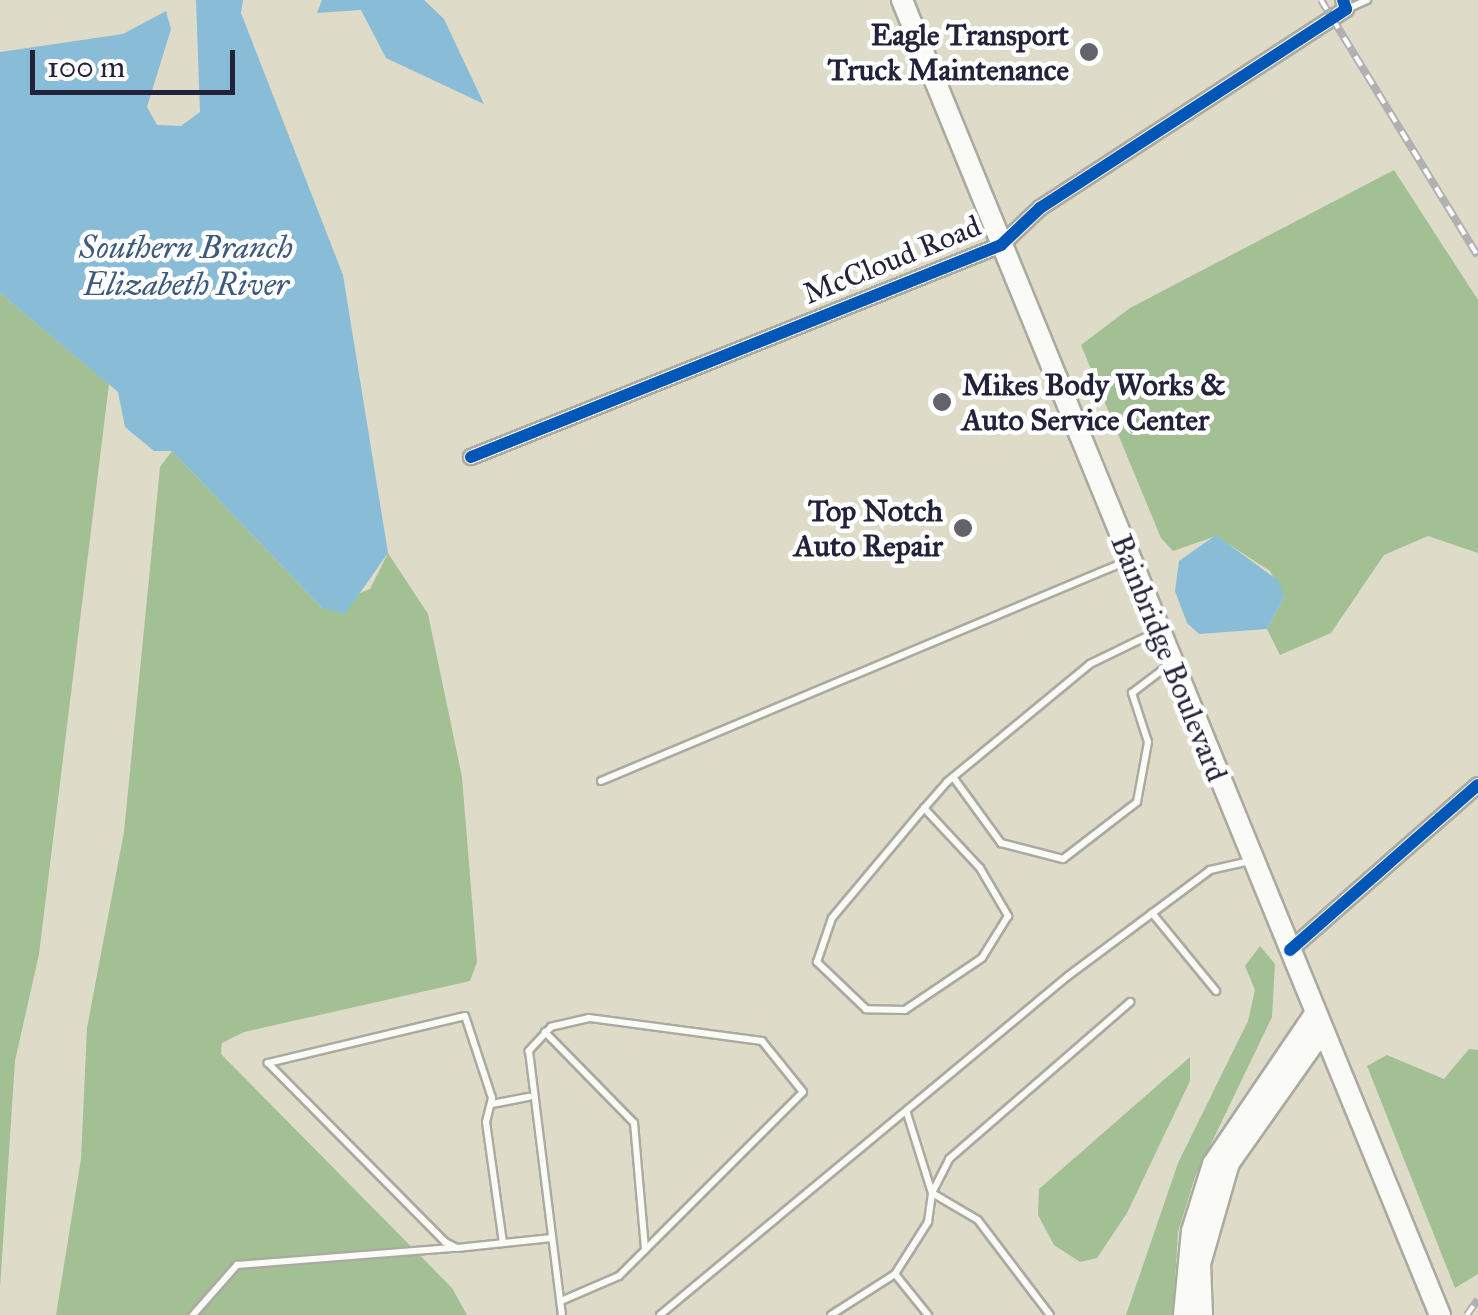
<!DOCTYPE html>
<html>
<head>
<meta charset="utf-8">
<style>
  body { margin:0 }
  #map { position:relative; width:1478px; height:1315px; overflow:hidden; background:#dedbc8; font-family:"IM FELL Great Primer",serif }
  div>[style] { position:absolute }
  .forest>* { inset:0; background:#a2c093 }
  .water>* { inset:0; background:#89bcd7 }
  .roads { filter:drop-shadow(2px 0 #abaaa0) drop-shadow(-2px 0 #abaaa0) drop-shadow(0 2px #abaaa0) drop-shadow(0 -2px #abaaa0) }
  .service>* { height:6px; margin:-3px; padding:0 3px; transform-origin:3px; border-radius:3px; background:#fafaf7 }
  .minor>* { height:14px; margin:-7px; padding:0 7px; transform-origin:7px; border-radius:7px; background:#fafaf7 }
  .primary>* { height:20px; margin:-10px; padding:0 10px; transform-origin:10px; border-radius:10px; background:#fafaf7 }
  .rail>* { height:8px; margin-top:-4px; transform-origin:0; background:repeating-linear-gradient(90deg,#fff 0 11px,#b2b1b2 0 22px); box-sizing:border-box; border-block:2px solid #b2b1b2 }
  .cycleway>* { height:12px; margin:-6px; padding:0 6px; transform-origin:6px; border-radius:6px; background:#0057b8 }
  .dots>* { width:28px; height:28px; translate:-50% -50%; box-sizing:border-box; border:5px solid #fff; border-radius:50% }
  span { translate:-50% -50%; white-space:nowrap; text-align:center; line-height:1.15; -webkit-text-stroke:9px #fff; paint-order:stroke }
  .poi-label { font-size:30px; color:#22223b; font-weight:700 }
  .right { translate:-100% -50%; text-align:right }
  .left { translate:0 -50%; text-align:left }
  .street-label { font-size:30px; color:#22223b }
  .water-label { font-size:32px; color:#3d5a7c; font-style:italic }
  .scale { position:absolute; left:30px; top:50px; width:205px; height:45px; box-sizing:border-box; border:5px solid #22223b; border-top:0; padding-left:12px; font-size:30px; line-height:35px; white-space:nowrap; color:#22223b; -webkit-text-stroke:8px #fff; paint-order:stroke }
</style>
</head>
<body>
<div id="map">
  <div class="forest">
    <div style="clip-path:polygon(1394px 170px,1478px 300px,1478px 553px,1428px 536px,1384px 555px,1331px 633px,1280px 655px,1267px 629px,1284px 597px,1270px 571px,1216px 536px,1173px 551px,1161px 538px,1081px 345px,1130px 308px)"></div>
    <div style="clip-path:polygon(0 293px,109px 384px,39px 954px,15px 1061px,0 1288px)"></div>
    <div style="clip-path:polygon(172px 451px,322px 608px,370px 589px,388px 553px,428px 614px,462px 777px,477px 962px,470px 981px,244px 1032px,222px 1043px,221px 1054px,452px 1288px,467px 1315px,56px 1315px,81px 1159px,87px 1028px,124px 832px,160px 467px)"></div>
    <div style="clip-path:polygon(1260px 946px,1275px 964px,1272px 1017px,1195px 1177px,1178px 1232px,1173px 1315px,1126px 1315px,1178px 1163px,1248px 1021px,1255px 990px,1245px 966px)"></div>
    <div style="clip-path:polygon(1469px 1049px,1478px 1050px,1478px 1274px,1455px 1288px,1367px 1066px,1387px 1055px,1444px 1079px)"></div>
    <div style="clip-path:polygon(1190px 1057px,1190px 1081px,1127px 1213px,1097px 1258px,1080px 1262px,1054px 1245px,1038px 1215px,1039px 1189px)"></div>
  </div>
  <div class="water">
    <div style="clip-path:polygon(196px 0,243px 0,241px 13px,343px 275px,388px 553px,345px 614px,322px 608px,172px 451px,154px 451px,125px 427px,118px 392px,0 293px,0 52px,123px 34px,166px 11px,171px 29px,147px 107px,157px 125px,181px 126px,200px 112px)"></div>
    <div style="clip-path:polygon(322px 0,424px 0,444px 19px,484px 104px,386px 58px,361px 10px,317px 13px)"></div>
    <div style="clip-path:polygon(1216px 535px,1279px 581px,1284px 597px,1267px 629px,1199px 634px,1187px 623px,1175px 591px,1179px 561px)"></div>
  </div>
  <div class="roads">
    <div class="service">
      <div style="left:1347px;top:9px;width:22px;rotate:-24deg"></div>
      <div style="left:953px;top:777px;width:82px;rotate:54deg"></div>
      <div style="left:1001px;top:843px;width:64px;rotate:14.5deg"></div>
      <div style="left:1063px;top:859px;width:93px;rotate:-37.6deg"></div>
      <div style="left:1137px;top:802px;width:61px;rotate:-79.6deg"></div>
      <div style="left:1148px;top:742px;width:52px;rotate:-108.1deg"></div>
      <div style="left:1132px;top:693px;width:48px;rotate:-37.3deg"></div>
      <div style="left:601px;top:781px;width:570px;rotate:-22.7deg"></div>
      <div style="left:924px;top:808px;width:82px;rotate:47deg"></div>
      <div style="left:980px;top:868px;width:56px;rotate:59.7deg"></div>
      <div style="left:1008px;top:916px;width:49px;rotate:121.8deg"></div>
      <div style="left:982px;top:958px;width:93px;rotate:146deg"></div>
      <div style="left:905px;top:1010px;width:39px;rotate:-179deg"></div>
      <div style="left:866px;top:1009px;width:68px;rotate:-136.2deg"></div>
      <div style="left:817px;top:962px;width:46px;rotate:-71.2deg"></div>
      <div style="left:832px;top:918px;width:137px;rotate:-50deg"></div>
      <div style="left:920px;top:813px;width:41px;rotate:-48.9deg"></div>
      <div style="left:947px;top:782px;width:185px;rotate:-39.5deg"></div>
      <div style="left:1090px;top:664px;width:73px;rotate:-25.9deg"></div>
      <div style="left:1152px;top:913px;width:101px;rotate:50.6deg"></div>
      <div style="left:545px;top:1032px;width:127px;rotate:45.6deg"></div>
      <div style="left:634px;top:1123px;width:127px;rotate:85deg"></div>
      <div style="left:492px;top:1104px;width:38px;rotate:-11deg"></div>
      <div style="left:503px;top:1243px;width:122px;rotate:-98deg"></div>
      <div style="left:486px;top:1122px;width:25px;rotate:-76deg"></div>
      <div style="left:492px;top:1098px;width:86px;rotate:-108.2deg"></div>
      <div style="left:465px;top:1016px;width:203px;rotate:166.6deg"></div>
      <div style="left:268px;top:1063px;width:252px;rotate:45.3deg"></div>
      <div style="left:445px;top:1242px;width:13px;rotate:27deg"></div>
      <div style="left:457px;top:1248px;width:95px;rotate:-6.1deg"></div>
      <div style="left:895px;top:1274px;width:53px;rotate:51.2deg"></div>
      <div style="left:561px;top:1301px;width:63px;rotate:-23.3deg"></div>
      <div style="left:619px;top:1276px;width:260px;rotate:-45deg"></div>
      <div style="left:803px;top:1092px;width:65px;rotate:-128.8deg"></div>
      <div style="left:762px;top:1041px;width:175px;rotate:-172.4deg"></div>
      <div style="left:589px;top:1018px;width:39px;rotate:167deg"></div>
      <div style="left:551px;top:1027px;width:33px;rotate:133deg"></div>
      <div style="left:529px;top:1051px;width:266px;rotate:82.9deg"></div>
      <div style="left:193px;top:1315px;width:67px;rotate:-48.7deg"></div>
      <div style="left:237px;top:1265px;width:219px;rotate:-4.5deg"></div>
      <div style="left:660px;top:1315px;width:530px;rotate:-39.72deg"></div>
      <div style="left:1068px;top:976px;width:177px;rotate:-36.7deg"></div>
      <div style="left:1210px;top:870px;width:41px;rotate:-12.7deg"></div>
      <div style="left:831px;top:1315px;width:76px;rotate:-32.6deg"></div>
      <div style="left:895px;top:1274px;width:62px;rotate:-57.6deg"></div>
      <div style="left:928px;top:1222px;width:29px;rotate:-82deg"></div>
      <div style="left:932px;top:1193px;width:84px;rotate:-107.4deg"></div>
      <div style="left:1050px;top:1315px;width:119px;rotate:-127.2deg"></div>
      <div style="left:978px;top:1220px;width:53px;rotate:-149.6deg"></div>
      <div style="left:932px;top:1193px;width:38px;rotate:-63deg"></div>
      <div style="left:949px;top:1159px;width:240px;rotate:-40.9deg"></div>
    </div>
    <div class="minor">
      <div style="left:471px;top:457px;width:571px;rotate:-21.8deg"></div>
      <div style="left:1001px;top:245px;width:54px;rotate:-43.5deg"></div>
      <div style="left:1040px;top:208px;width:365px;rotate:-33deg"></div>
      <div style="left:1346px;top:9px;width:9px;rotate:-108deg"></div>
      <div style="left:1290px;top:950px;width:250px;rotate:-41.3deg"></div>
    </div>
    <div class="primary">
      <div style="left:902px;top:0;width:1421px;rotate:67.75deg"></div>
      <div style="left:1184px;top:1315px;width:84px;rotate:-84.6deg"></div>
      <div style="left:1192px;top:1231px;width:70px;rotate:-72.6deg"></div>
      <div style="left:1213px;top:1164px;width:181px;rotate:-55.8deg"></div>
      <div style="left:1202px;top:1315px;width:51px;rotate:-92.2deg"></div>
      <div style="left:1200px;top:1264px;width:105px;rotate:-74deg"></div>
      <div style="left:1229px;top:1163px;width:161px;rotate:-54.8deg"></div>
    </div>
  </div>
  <div class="rail">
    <div style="left:1321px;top:0;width:300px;rotate:58.5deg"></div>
    <div style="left:1467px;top:1315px;width:19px;rotate:-55deg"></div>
  </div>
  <div class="cycleway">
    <div style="left:471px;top:457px;width:571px;rotate:-21.8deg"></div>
    <div style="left:1001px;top:245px;width:54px;rotate:-43.5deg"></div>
    <div style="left:1040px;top:208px;width:365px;rotate:-33deg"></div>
    <div style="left:1346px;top:9px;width:9px;rotate:-108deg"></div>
    <div style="left:1290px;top:950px;width:250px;rotate:-41.3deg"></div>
  </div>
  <div class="dots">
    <div style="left:1089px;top:52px;background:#64636c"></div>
    <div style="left:942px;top:402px;background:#64636c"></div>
    <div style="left:963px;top:528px;background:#64636c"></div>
  </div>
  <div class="poi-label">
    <span class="right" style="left:1069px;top:52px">Eagle Transport<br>Truck Maintenance</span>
    <span class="left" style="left:962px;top:402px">Mikes Body Works &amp;<br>Auto Service Center</span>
    <span class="right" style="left:943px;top:528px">Top Notch<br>Auto Repair</span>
  </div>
  <div class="street-label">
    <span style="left:892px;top:260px;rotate:-22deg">McCloud Road</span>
    <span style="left:1169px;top:658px;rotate:68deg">Bainbridge Boulevard</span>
  </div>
  <div class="water-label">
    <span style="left:186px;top:267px">Southern Branch<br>Elizabeth River</span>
  </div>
  <div class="scale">100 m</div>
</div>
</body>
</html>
